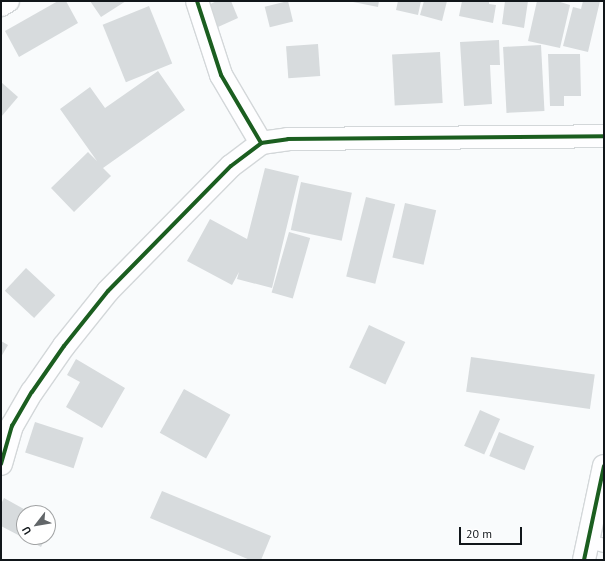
<!DOCTYPE html>
<html>
<head>
<meta charset="utf-8">
<style>
  body { margin:0 }
  #map { position:relative; width:605px; height:561px; overflow:hidden; background:#f9fbfc; font-family:"PT Sans",sans-serif }
  div>[style] { position:absolute }
  .building>* { inset:0; background:#d7dbdd; transform-origin:0 0 }
  .roads { filter:drop-shadow(1px 0 #d3d7d9) drop-shadow(-1px 0 #d3d7d9) drop-shadow(0 1px #d3d7d9) drop-shadow(0 -1px #d3d7d9) }
  .lane>* { height:13px; margin:-6.5px; padding:0 6.5px; transform-origin:6.5px; border-radius:6.5px; background:#fefeff }
  .street>* { height:22px; margin:-11px; padding:0 11px; transform-origin:11px; border-radius:11px; background:#fefeff }
  .cycleway>* { height:4px; margin:-2px; padding:0 2px; transform-origin:2px; border-radius:2px; background:#1b5e20 }
  span { translate:-50% -50%; white-space:nowrap; text-align:center; line-height:1.15; -webkit-text-stroke:4px #fff; paint-order:stroke }
  .frame { position:absolute; inset:0; border:2px solid #11161a; pointer-events:none }
  .north { position:absolute; left:16px; top:505px; width:40px; height:40px; box-sizing:border-box; background:#fff; border:1px solid #a0a2a3; border-radius:50%; rotate:239deg; font-size:11px; font-weight:700; line-height:16px; text-align:center; color:#11161a }
  .north::after { content:''; display:block; margin:auto; width:14px; height:18px; background:#626669; clip-path:polygon(50% 0,100% 100%,50% 72%,0 100%) }
  .scale { position:absolute; left:459px; top:527px; width:63px; height:18px; box-sizing:border-box; border:2px solid #11161a; border-top:0; padding-left:5px; font-size:12px; line-height:14px; white-space:nowrap; color:#11161a; -webkit-text-stroke:3px #fff; paint-order:stroke }
</style>
</head>
<body>
<div id="map">
  <div class="building">
    <div style="clip-path:polygon(58px 1px,66px 1px,78px 23px,19px 57px,5px 31px)"></div>
    <div style="clip-path:polygon(90px 1px,126px 1px,101px 17px)"></div>
    <div style="clip-path:polygon(217px 1px,231px 1px,238px 18px,218px 27px,208px 5px)"></div>
    <div style="left:288px;top:1px;width:21px;height:24px;rotate:76deg"></div>
    <div style="clip-path:polygon(348px 1px,379px 1px,378px 7px)"></div>
    <div style="clip-path:polygon(398px 1px,421px 1px,418px 15px,396px 10px)"></div>
    <div style="clip-path:polygon(424px 1px,447px 1px,442px 21px,420px 15px)"></div>
    <div style="clip-path:polygon(462px 1px,489px 1px,489px 4px,496px 5px,493px 23px,459px 16px)"></div>
    <div style="clip-path:polygon(505px 1px,528px 1px,524px 28px,502px 24px)"></div>
    <div style="clip-path:polygon(537px 1px,557px 1px,570px 5px,560px 48px,528px 41px)"></div>
    <div style="clip-path:polygon(583px 1px,600px 1px,588px 52px,563px 46px,573px 7px,581px 9px)"></div>
    <div style="left:149px;top:6px;width:62px;height:50px;rotate:68deg"></div>
    <div style="clip-path:polygon(499px 40px,500px 65px,490px 65px,492px 104px,464px 106px,460px 42px)"></div>
    <div style="left:318px;top:44px;width:32px;height:32px;rotate:86deg"></div>
    <div style="left:541px;top:45px;width:66px;height:38px;rotate:87deg"></div>
    <div style="left:440px;top:52px;width:51px;height:48px;rotate:87deg"></div>
    <div style="clip-path:polygon(548px 54px,580px 54px,581px 96px,564px 96px,564px 106px,550px 106px)"></div>
    <div style="clip-path:polygon(158px 71px,185px 110px,103px 168px,111px 176px,74px 212px,51px 188px,88px 152px,97px 161px,60px 109px,90px 87px,105px 108px)"></div>
    <div style="clip-path:polygon(1px 82px,18px 97px,1px 117px)"></div>
    <div style="clip-path:polygon(265px 168px,299px 176px,272px 288px,237px 279px,239px 272px,232px 285px,187px 261px,210px 219px,247px 239px)"></div>
    <div style="left:301px;top:182px;width:52px;height:49px;rotate:12deg"></div>
    <div style="left:366px;top:197px;width:30px;height:82px;rotate:14deg"></div>
    <div style="left:405px;top:203px;width:32px;height:56px;rotate:13deg"></div>
    <div style="left:289px;top:232px;width:22px;height:63px;rotate:16deg"></div>
    <div style="left:26px;top:268px;width:40px;height:31px;rotate:43deg"></div>
    <div style="left:369px;top:325px;width:40px;height:47px;rotate:25deg"></div>
    <div style="clip-path:polygon(1px 341px,8px 345px,1px 357px)"></div>
    <div style="left:471px;top:357px;width:125px;height:35px;rotate:8deg"></div>
    <div style="clip-path:polygon(76px 359px,125px 388px,102px 428px,66px 407px,80px 382px,67px 375px)"></div>
    <div style="left:184px;top:389px;width:53px;height:50px;rotate:29deg"></div>
    <div style="left:480px;top:410px;width:22px;height:39px;rotate:24deg"></div>
    <div style="left:35px;top:422px;width:51px;height:32px;rotate:18deg"></div>
    <div style="left:499px;top:432px;width:38px;height:26px;rotate:22deg"></div>
    <div style="clip-path:polygon(162px 491px,271px 536px,261px 560px,250px 560px,150px 518px)"></div>
    <div style="clip-path:polygon(4px 498px,31px 513px,24px 513px,24px 537px,46px 537px,41px 547px,1px 526px,1px 504px)"></div>
  </div>
  <div class="roads">
    <div class="lane">
      <div style="left:588px;top:541px;width:16px;rotate:14deg"></div>
    </div>
    <div class="street">
      <div style="left:197px;top:1px;width:78px;rotate:72deg"></div>
      <div style="left:221px;top:75px;width:79px;rotate:59.5deg"></div>
      <div style="left:1px;top:5px;width:8px;rotate:-30deg"></div>
      <div style="left:1px;top:464px;width:40px;rotate:-74deg"></div>
      <div style="left:12px;top:426px;width:39px;rotate:-60deg"></div>
      <div style="left:32px;top:392px;width:56px;rotate:-55.2deg"></div>
      <div style="left:64px;top:346px;width:70px;rotate:-51.3deg"></div>
      <div style="left:108px;top:291px;width:175px;rotate:-45.5deg"></div>
      <div style="left:231px;top:166px;width:38px;rotate:-37deg"></div>
      <div style="left:261px;top:143px;width:27px;rotate:-8deg"></div>
      <div style="left:288px;top:139px;width:316px;rotate:-0.5deg"></div>
      <div style="left:584px;top:560px;width:96px;rotate:-78deg"></div>
    </div>
  </div>
  <div class="cycleway">
    <div style="left:197px;top:1px;width:78px;rotate:72deg"></div>
    <div style="left:221px;top:75px;width:79px;rotate:59.5deg"></div>
    <div style="left:1px;top:464px;width:40px;rotate:-74deg"></div>
    <div style="left:12px;top:426px;width:39px;rotate:-60deg"></div>
    <div style="left:32px;top:392px;width:56px;rotate:-55.2deg"></div>
    <div style="left:64px;top:346px;width:70px;rotate:-51.3deg"></div>
    <div style="left:108px;top:291px;width:175px;rotate:-45.5deg"></div>
    <div style="left:231px;top:166px;width:38px;rotate:-37deg"></div>
    <div style="left:261px;top:143px;width:27px;rotate:-8deg"></div>
    <div style="left:288px;top:139px;width:316px;rotate:-0.5deg"></div>
    <div style="left:584px;top:560px;width:96px;rotate:-78deg"></div>
  </div>
  <div class="frame"></div>
  <div class="north">U</div>
  <div class="scale">20 m</div>
</div>
</body>
</html>
